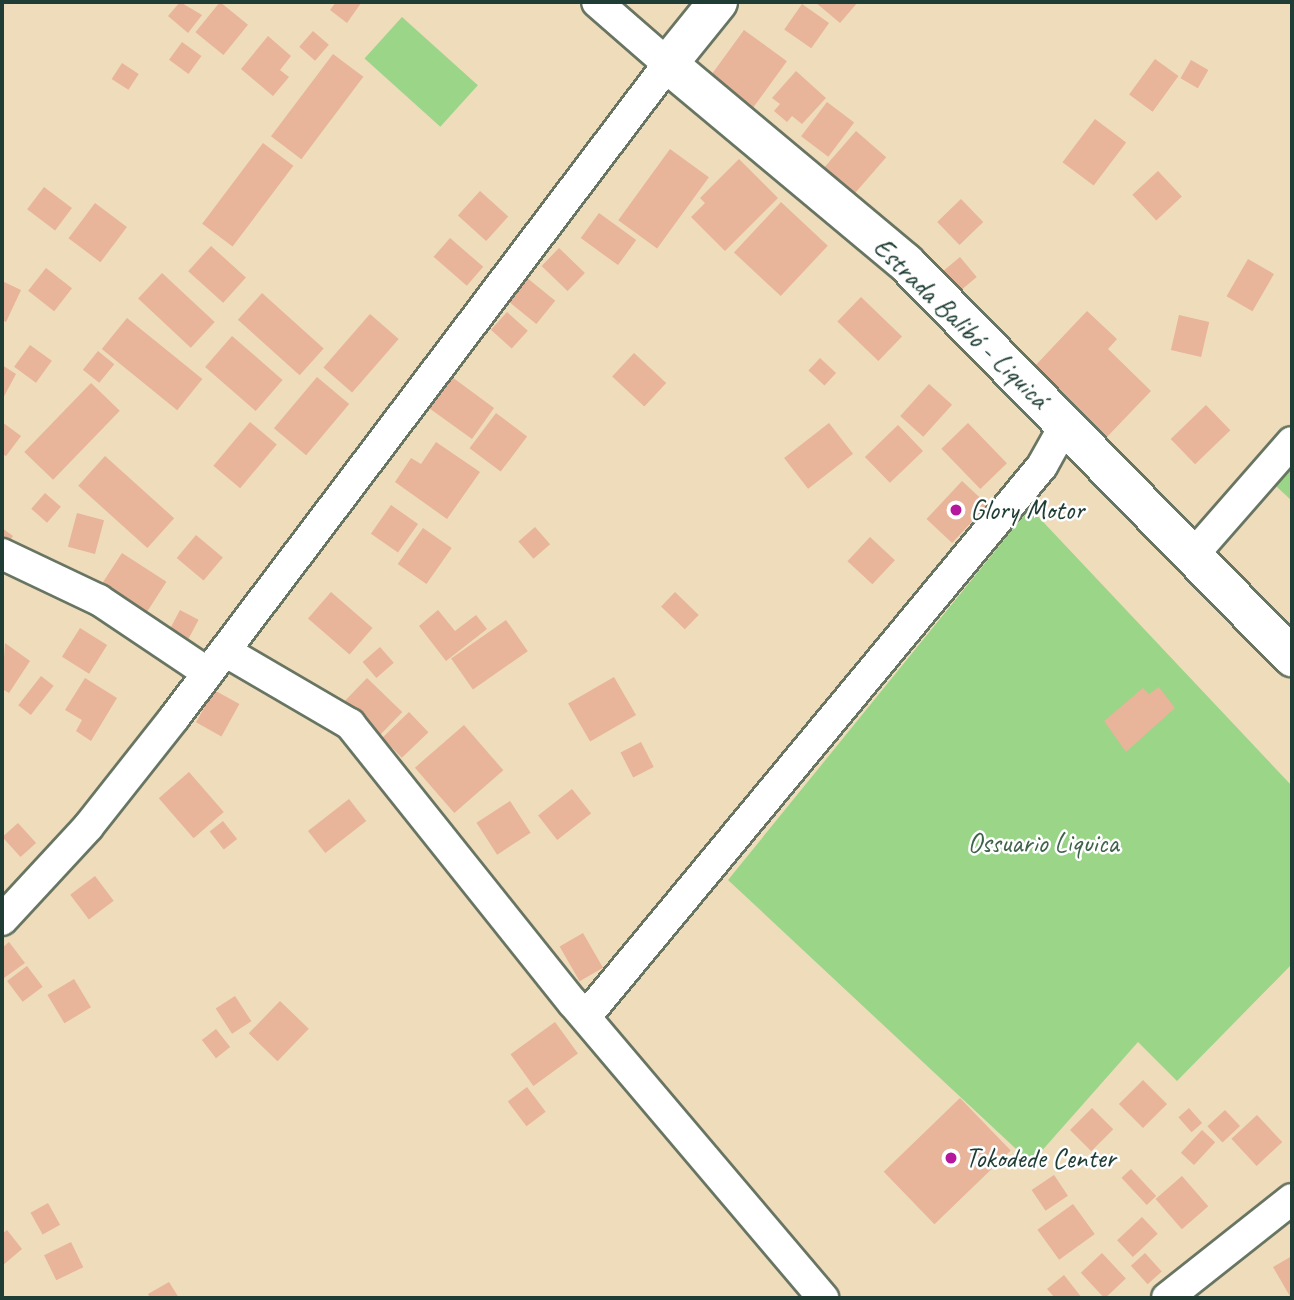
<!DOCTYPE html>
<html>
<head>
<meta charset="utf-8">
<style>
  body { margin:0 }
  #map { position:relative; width:1294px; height:1300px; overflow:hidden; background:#efdcbb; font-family:Caveat,sans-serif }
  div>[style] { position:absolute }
  .green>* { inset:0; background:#9ad588; transform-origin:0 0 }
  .building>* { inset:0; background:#e8b49a; transform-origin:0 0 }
  .roads { filter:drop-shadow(2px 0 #687563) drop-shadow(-2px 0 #687563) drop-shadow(0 2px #687563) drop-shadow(0 -2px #687563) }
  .minor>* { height:30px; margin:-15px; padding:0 15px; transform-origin:15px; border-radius:15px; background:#fff }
  .major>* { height:38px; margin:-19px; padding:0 19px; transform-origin:19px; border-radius:19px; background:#fff }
  .dots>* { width:19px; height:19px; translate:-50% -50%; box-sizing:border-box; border:4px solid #fff; border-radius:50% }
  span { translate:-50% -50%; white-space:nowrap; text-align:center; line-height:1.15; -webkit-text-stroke:5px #fff; paint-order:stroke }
  .street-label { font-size:28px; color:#1f3d34 }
  .poi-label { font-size:28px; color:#1f3d34 }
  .left { translate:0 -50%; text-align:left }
  .park-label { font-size:28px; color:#3e6349 }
  .frame { position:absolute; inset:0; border:4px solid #1f3d34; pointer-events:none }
</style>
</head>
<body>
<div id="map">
  <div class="green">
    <div style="left:402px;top:17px;width:102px;height:56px;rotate:42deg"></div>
    <div style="clip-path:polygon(1292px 467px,1292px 501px,1276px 486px)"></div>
    <div style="clip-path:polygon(1030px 508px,1292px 786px,1292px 964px,1177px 1081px,1138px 1042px,1031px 1163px,728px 880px)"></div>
  </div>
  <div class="building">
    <div style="clip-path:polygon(180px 2px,202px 15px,188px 33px,168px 16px)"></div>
    <div style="left:220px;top:2px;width:36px;height:39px;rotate:39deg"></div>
    <div style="clip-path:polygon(336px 2px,359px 2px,361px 3px,347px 23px,330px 10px)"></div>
    <div style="clip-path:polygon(815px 2px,858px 2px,840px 23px)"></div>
    <div style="left:802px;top:4px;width:33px;height:31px;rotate:35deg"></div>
    <div style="left:744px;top:30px;width:53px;height:57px;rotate:36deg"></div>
    <div style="left:313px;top:31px;width:21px;height:21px;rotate:41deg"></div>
    <div style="clip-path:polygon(268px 36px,291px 56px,280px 70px,289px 77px,273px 96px,241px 69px)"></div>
    <div style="left:182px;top:42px;width:24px;height:22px;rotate:36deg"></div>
    <div style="left:333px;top:54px;width:38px;height:103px;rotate:37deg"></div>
    <div style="left:1155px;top:59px;width:29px;height:44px;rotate:36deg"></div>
    <div style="left:1191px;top:60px;width:20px;height:21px;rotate:30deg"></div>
    <div style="left:122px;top:63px;width:20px;height:19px;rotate:33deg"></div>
    <div style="clip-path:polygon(796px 71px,826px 98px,802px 124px,792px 116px,787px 122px,774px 111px,780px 104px,772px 98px)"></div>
    <div style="left:827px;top:102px;width:34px;height:43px;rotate:37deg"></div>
    <div style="left:1095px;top:119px;width:39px;height:54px;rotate:37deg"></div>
    <div style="left:856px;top:131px;width:40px;height:55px;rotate:41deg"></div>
    <div style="left:263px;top:143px;width:38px;height:101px;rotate:37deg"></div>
    <div style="left:670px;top:149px;width:48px;height:88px;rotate:36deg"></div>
    <div style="clip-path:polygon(739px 159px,778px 198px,725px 251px,691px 217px,705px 203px,700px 198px)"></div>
    <div style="left:1158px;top:171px;width:35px;height:35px;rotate:47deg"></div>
    <div style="left:44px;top:187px;width:35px;height:28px;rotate:37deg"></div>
    <div style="left:480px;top:191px;width:38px;height:33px;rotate:42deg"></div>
    <div style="left:961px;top:199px;width:32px;height:33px;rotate:46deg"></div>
    <div style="left:781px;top:202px;width:64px;height:69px;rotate:43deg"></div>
    <div style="left:95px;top:203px;width:40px;height:44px;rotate:37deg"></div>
    <div style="left:599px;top:213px;width:46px;height:31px;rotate:36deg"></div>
    <div style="left:450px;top:238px;width:44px;height:25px;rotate:41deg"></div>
    <div style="left:211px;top:246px;width:47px;height:34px;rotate:42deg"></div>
    <div style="left:559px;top:248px;width:36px;height:25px;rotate:44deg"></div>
    <div style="left:960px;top:257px;width:26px;height:25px;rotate:50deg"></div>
    <div style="left:1248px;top:259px;width:30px;height:43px;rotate:30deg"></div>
    <div style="left:46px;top:268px;width:33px;height:29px;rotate:38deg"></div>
    <div style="left:162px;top:273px;width:72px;height:35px;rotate:43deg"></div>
    <div style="left:521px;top:273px;width:44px;height:30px;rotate:39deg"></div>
    <div style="clip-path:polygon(2px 281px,21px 290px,6px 322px,2px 320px)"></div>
    <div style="left:262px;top:293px;width:83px;height:36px;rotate:42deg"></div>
    <div style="left:861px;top:297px;width:57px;height:34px;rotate:44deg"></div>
    <div style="clip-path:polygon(1087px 311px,1117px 339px,1108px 349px,1151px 391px,1106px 438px,1033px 368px)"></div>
    <div style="left:507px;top:312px;width:28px;height:24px;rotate:42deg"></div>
    <div style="left:370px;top:314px;width:38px;height:71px;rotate:41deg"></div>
    <div style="left:1179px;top:315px;width:31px;height:36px;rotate:13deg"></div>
    <div style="left:127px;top:318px;width:97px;height:40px;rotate:39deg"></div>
    <div style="left:232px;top:336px;width:67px;height:41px;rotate:41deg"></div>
    <div style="left:30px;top:345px;width:27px;height:27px;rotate:36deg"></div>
    <div style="left:98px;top:351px;width:21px;height:24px;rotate:39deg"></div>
    <div style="left:634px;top:353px;width:44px;height:32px;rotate:43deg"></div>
    <div style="left:820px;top:358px;width:22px;height:17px;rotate:43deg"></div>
    <div style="clip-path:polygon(2px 365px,16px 374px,2px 400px)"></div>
    <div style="left:317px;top:377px;width:42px;height:67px;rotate:40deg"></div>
    <div style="clip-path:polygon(452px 377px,494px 408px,472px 439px,415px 398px,429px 379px,443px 389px)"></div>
    <div style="left:91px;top:383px;width:40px;height:96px;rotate:44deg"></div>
    <div style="left:929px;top:384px;width:31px;height:43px;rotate:42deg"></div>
    <div style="left:1206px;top:405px;width:35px;height:49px;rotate:46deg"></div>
    <div style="left:496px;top:413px;width:39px;height:44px;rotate:37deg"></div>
    <div style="clip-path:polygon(2px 422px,21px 436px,6px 456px,2px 454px)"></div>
    <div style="left:250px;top:422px;width:35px;height:57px;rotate:40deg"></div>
    <div style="left:829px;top:423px;width:39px;height:57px;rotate:52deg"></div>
    <div style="left:968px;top:423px;width:56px;height:37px;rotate:46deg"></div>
    <div style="left:898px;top:425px;width:36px;height:46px;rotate:46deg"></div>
    <div style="clip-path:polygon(436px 442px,480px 472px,447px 519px,395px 482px,411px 458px,421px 464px)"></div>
    <div style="left:105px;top:456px;width:93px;height:40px;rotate:42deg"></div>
    <div style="left:962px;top:481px;width:35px;height:52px;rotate:43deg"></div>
    <div style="left:45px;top:493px;width:21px;height:21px;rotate:41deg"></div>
    <div style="left:391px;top:505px;width:33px;height:35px;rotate:35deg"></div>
    <div style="left:77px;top:513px;width:28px;height:35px;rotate:15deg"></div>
    <div style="left:535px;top:527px;width:23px;height:22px;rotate:49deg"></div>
    <div style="clip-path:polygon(2px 528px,13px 536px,2px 552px)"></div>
    <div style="left:423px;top:528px;width:35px;height:44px;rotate:35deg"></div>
    <div style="left:196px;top:535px;width:35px;height:30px;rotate:40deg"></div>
    <div style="left:870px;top:537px;width:34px;height:33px;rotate:43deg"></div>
    <div style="left:122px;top:553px;width:53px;height:38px;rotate:33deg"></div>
    <div style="left:331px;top:592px;width:55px;height:35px;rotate:41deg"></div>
    <div style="left:675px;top:592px;width:33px;height:20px;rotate:44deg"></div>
    <div style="left:180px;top:610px;width:21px;height:21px;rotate:28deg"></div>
    <div style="clip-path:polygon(438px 610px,455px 631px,476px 615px,487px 629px,446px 661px,419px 626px)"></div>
    <div style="left:506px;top:620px;width:38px;height:67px;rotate:55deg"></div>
    <div style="left:80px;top:628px;width:32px;height:34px;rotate:32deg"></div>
    <div style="clip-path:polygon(5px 643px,30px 661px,9px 693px,2px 689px)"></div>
    <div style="left:380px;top:647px;width:21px;height:23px;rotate:49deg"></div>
    <div style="left:41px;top:676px;width:16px;height:37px;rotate:38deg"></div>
    <div style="left:614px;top:677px;width:44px;height:53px;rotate:60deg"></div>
    <div style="clip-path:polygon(85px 678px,117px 698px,91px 741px,76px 731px,82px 720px,65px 710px)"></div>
    <div style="left:367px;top:678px;width:49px;height:34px;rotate:44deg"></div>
    <div style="clip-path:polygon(1159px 687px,1175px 708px,1126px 752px,1104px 721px,1143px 688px,1149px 694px)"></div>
    <div style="left:214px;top:690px;width:29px;height:37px;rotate:29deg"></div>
    <div style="left:409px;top:712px;width:28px;height:37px;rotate:46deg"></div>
    <div style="left:464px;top:725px;width:60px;height:65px;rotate:49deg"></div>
    <div style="left:641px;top:742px;width:28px;height:23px;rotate:63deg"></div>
    <div style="left:189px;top:772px;width:53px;height:40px;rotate:49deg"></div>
    <div style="left:572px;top:789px;width:31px;height:43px;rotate:52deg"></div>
    <div style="left:349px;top:799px;width:28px;height:52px;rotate:52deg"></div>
    <div style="left:510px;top:801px;width:38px;height:40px;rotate:57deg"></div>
    <div style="left:223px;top:821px;width:23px;height:17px;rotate:52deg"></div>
    <div style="left:18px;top:823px;width:27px;height:21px;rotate:48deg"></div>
    <div style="left:95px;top:876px;width:31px;height:31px;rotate:53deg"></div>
    <div style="left:583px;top:933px;width:40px;height:27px;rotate:60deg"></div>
    <div style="clip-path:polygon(9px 942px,25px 963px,4px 978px,2px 948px)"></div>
    <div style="left:27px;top:966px;width:26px;height:25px;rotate:53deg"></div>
    <div style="left:74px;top:979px;width:33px;height:31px;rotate:59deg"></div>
    <div style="left:235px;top:996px;width:30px;height:23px;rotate:57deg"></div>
    <div style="left:280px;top:1001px;width:40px;height:45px;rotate:44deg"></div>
    <div style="left:555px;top:1022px;width:39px;height:55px;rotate:54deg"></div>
    <div style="left:216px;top:1029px;width:23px;height:18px;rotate:52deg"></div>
    <div style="left:1143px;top:1080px;width:34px;height:34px;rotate:45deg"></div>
    <div style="left:527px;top:1087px;width:31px;height:24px;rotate:53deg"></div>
    <div style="left:960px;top:1098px;width:73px;height:106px;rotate:46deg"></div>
    <div style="left:1092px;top:1108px;width:30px;height:31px;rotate:45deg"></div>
    <div style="left:1189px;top:1108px;width:20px;height:14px;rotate:49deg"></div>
    <div style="left:1225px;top:1110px;width:22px;height:24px;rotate:47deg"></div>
    <div style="left:1257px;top:1115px;width:37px;height:35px;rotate:47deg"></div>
    <div style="left:1202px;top:1130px;width:18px;height:31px;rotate:43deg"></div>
    <div style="left:1131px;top:1169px;width:37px;height:13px;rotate:47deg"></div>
    <div style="left:1054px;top:1175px;width:25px;height:27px;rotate:56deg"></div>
    <div style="left:1182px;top:1176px;width:40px;height:35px;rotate:49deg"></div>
    <div style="left:48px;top:1203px;width:25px;height:20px;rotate:61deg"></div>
    <div style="left:1073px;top:1204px;width:37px;height:44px;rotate:54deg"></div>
    <div style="left:1142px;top:1217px;width:23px;height:34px;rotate:47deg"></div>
    <div style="clip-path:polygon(7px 1230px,22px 1249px,2px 1266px,2px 1234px)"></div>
    <div style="left:71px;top:1242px;width:28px;height:30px;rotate:64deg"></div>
    <div style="left:1102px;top:1253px;width:35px;height:29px;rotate:47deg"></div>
    <div style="left:1145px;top:1253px;width:25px;height:19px;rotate:48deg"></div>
    <div style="clip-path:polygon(1292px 1256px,1292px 1298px,1291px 1298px,1273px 1267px)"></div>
    <div style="clip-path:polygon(1064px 1275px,1082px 1298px,1055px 1298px,1047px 1289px)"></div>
    <div style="clip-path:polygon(169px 1282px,179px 1298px,150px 1298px,148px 1294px)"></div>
  </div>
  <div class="roads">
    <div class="minor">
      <div style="left:2px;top:554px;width:107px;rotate:25.4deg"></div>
      <div style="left:99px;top:600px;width:131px;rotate:33.8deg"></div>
      <div style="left:1193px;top:555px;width:150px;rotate:-48.8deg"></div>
      <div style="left:225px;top:651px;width:145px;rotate:30.3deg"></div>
      <div style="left:350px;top:724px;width:357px;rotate:51.4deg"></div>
      <div style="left:573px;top:1003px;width:387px;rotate:49.7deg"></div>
      <div style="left:2px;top:920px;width:127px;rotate:-47.2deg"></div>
      <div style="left:88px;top:827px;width:139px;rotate:-51.7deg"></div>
      <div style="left:174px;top:718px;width:820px;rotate:-52.93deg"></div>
      <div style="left:668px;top:64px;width:94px;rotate:-138.9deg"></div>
      <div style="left:588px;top:1014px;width:712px;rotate:-50.36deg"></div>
      <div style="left:1042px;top:466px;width:47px;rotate:-60.7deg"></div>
      <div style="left:1167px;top:1298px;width:159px;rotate:-38.4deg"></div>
    </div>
    <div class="major">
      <div style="left:718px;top:2px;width:80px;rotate:128.9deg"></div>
      <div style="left:668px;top:64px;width:310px;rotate:39.9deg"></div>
      <div style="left:906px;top:263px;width:552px;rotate:45.59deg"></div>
    </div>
  </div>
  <div class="dots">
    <div style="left:956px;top:510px;background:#b5179e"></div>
    <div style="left:951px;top:1158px;background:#b5179e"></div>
  </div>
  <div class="street-label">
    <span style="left:961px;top:323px;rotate:44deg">Estrada Balibó - Liquicá</span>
  </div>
  <div class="poi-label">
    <span class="left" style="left:970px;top:510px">Glory Motor</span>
    <span class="left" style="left:965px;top:1158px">Tokodede Center</span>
  </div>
  <div class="park-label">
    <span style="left:1043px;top:843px">Ossuario Liquica</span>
  </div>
  <div class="frame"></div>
</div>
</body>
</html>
